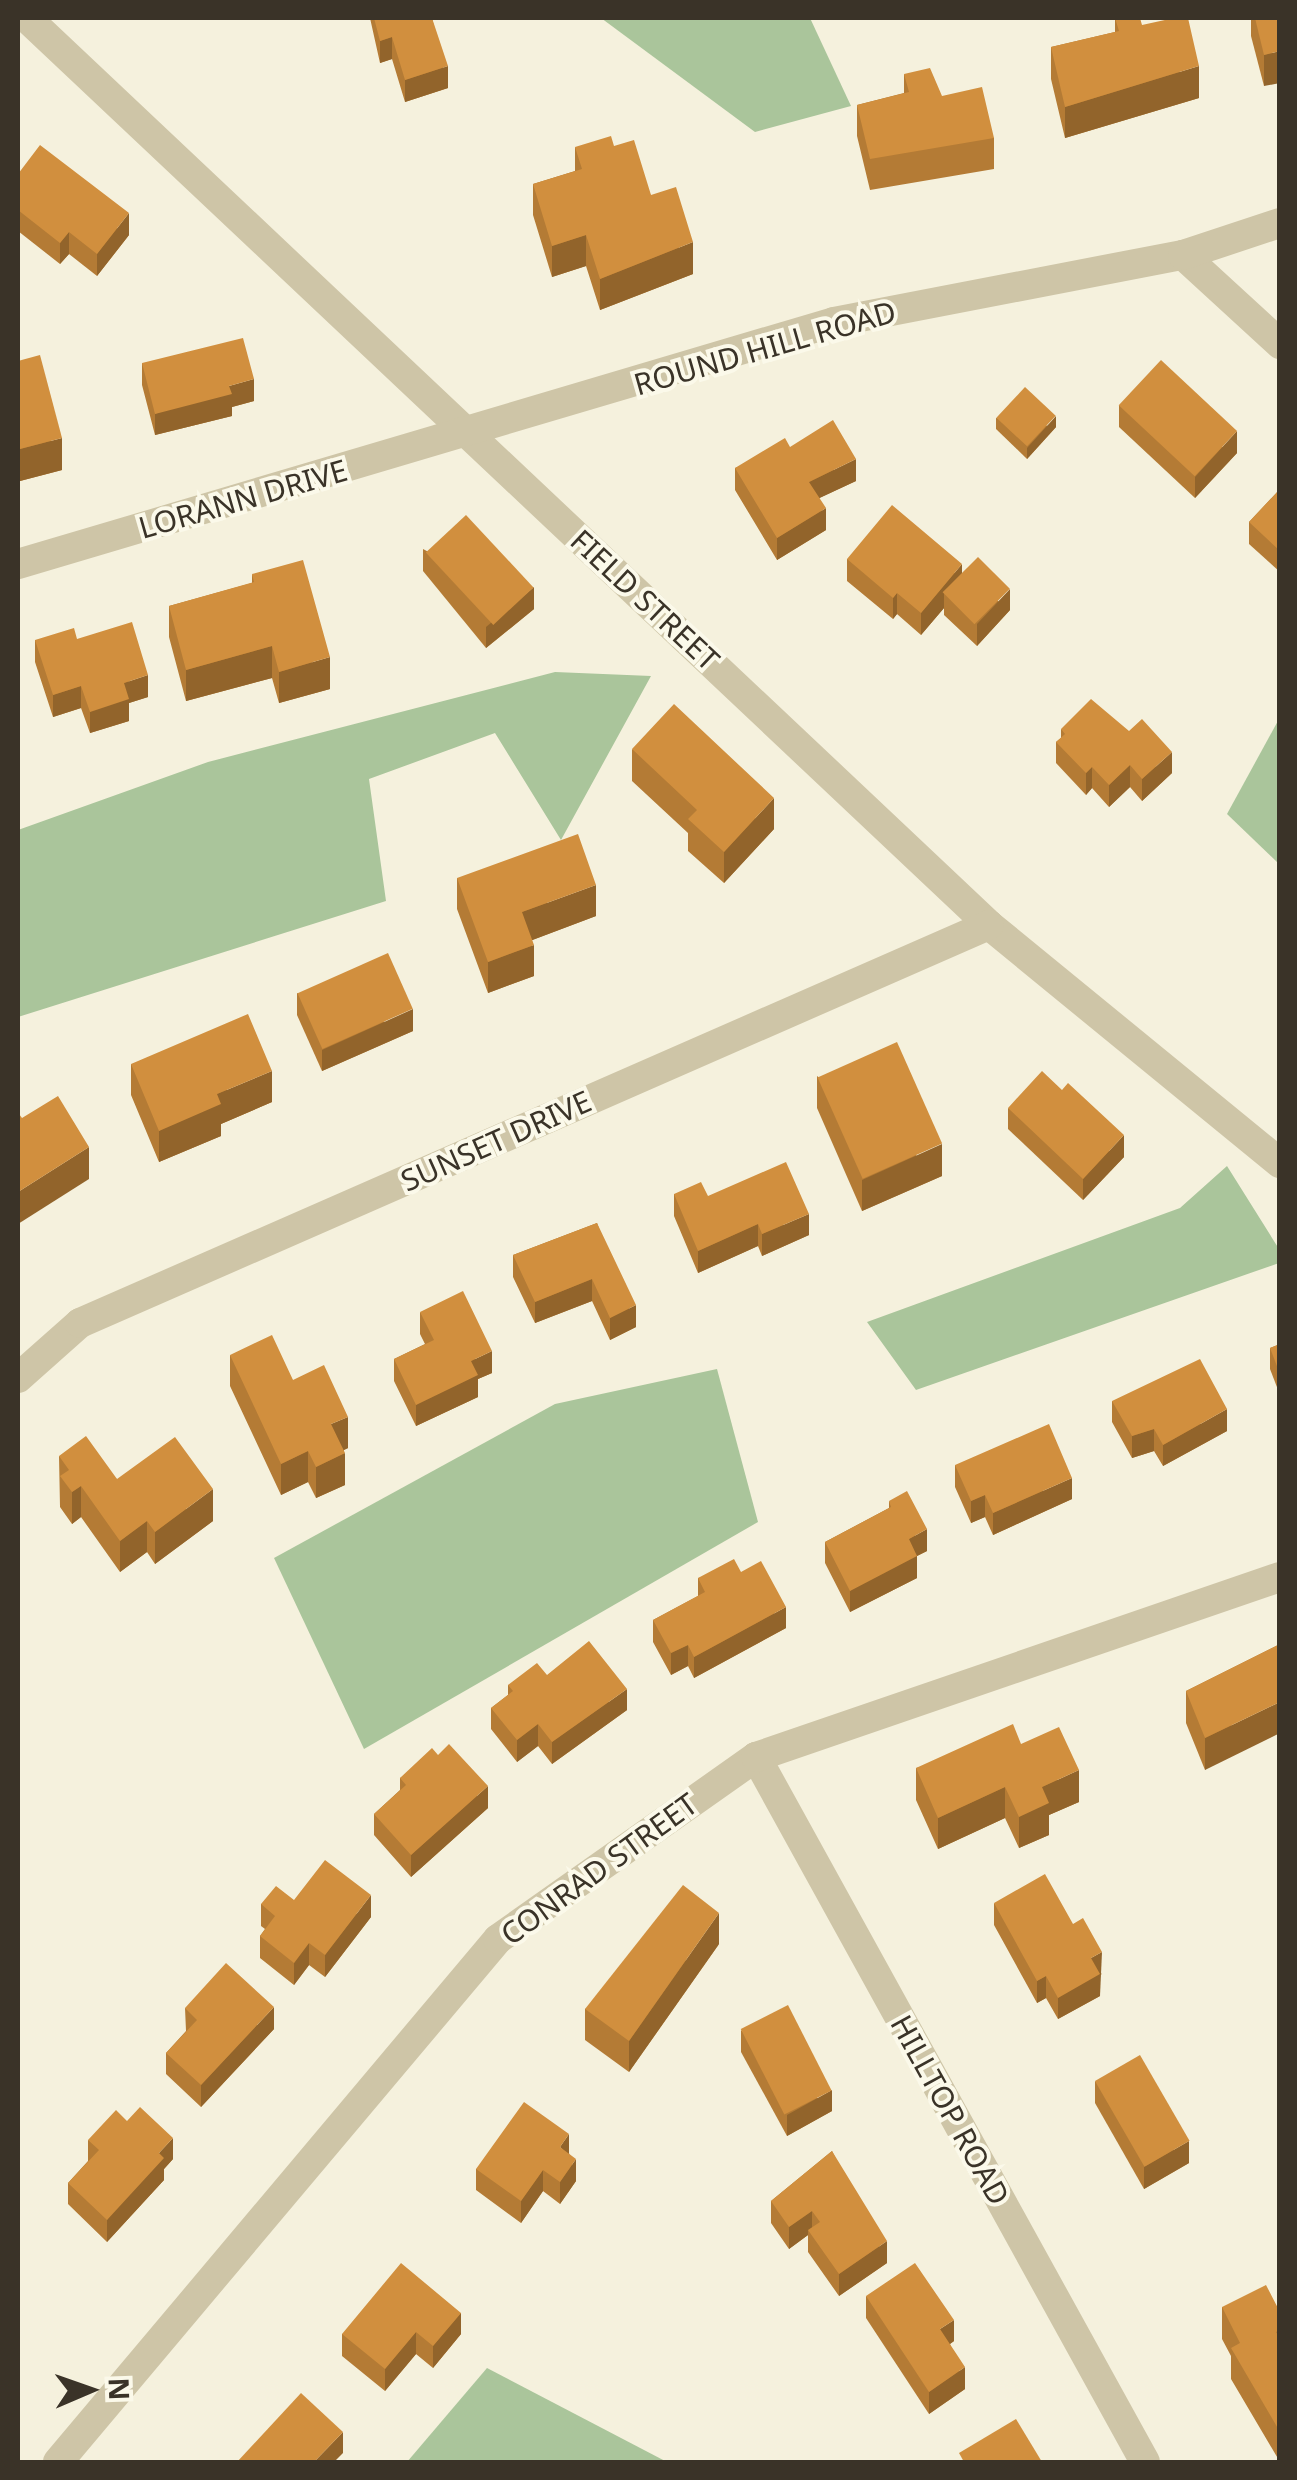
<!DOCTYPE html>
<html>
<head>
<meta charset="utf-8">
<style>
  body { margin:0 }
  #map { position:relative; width:1297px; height:2480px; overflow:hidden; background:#f5f1dd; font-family:"Noto Sans",sans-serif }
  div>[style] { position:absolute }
  .green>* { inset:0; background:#aac59b }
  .minor>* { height:30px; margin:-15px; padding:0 15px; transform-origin:15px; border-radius:15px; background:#cec5a7 }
  .wall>* { inset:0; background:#b47b35 }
  .shaded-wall>* { inset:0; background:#92642b }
  .building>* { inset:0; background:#d18f3e; transform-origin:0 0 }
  span { translate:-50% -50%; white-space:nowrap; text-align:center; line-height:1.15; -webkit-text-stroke:8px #fbf9ea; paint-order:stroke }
  .street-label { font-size:30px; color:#3a3328 }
  .frame { position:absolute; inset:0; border:20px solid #3a3328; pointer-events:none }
  .north { position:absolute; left:40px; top:2340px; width:100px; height:100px; -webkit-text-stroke:8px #fbf9ea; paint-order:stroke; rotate:88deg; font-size:28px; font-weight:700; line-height:40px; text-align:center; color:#3a3328 }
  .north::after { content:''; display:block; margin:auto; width:35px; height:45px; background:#3a3328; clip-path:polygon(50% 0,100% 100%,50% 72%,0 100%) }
</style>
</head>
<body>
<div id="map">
  <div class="green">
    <div style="clip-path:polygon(601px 18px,810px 18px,851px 106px,755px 132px)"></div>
    <div style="clip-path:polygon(555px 672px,651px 676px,561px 840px,495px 733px,369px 779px,386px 901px,18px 1017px,18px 830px,208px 762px)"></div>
    <div style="clip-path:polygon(1279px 719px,1279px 864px,1227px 814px)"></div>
    <div style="clip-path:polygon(1227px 1166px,1279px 1249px,1279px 1263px,916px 1390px,867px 1322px,1180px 1208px)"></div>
    <div style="clip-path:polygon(717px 1369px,758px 1522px,364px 1749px,274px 1558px,555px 1404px)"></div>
    <div style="clip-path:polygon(487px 2368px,667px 2462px,407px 2462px)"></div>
  </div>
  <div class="minor">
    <div style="left:27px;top:18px;width:1322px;rotate:43.31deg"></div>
    <div style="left:989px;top:925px;width:376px;rotate:39.3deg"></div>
    <div style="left:1183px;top:255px;width:132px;rotate:42.5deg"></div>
    <div style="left:18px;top:564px;width:851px;rotate:-16.52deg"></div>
    <div style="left:834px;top:322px;width:355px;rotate:-10.9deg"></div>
    <div style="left:1183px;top:255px;width:102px;rotate:-18.3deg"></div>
    <div style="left:18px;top:1378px;width:83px;rotate:-41.6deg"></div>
    <div style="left:80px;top:1323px;width:992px;rotate:-23.65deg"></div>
    <div style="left:756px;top:1757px;width:805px;rotate:61.11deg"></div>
    <div style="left:58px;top:2462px;width:683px;rotate:-49.93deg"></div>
    <div style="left:498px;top:1939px;width:316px;rotate:-35.2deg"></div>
    <div style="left:756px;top:1757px;width:554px;rotate:-18.96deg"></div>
  </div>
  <div class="wall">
    <div style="clip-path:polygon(370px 18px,432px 18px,448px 88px,405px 102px,392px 59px,380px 63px)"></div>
    <div style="clip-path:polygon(1115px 18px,1142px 25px,1199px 98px,1065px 138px,1051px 79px,1051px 47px,1115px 32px)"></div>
    <div style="clip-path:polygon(1251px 18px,1280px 18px,1264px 86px,1251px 36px)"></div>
    <div style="clip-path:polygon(904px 74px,994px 138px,994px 169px,870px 190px,857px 136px,857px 105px,904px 93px)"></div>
    <div style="clip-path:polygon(575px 147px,651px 195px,693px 274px,600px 310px,586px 266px,552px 277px,533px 215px,533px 184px,575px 171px)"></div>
    <div style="clip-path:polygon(18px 174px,129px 235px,97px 276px,69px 254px,60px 264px,18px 231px)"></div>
    <div style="clip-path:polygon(18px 361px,62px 470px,20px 481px,18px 472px)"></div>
    <div style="clip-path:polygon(142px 363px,254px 401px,232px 407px,232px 416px,155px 435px,142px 385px)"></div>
    <div style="clip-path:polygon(1119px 405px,1237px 453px,1195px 498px,1119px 427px)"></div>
    <div style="clip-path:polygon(996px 418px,1056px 427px,1027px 459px,996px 429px)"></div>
    <div style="clip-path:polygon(790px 447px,856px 481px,819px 498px,826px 530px,777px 560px,735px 490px,735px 468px)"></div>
    <div style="clip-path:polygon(1280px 489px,1280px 572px,1249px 544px,1249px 522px)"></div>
    <div style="clip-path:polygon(423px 549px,534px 609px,486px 648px,423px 571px)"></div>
    <div style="clip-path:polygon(847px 559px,962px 574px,1010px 610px,977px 646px,944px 615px,944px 608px,921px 635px,897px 614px,893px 619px,847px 581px)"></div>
    <div style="clip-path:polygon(252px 574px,330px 689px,279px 703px,272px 678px,186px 701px,169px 637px,169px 606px,252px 583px)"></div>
    <div style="clip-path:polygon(77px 639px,148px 697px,129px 703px,129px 721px,90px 733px,81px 708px,53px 717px,35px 662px,35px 640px)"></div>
    <div style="clip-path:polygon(1061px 729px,1172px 773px,1142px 801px,1130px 787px,1109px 807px,1092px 788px,1086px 795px,1056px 763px,1056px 742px,1061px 738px)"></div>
    <div style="clip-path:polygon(632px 749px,774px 829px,724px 883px,688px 851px,688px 833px,632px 781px)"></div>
    <div style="clip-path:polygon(457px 878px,596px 916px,532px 940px,534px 976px,488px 993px,457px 909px)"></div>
    <div style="clip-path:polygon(297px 993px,413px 1031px,322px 1071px,297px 1015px)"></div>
    <div style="clip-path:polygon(131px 1064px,272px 1102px,221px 1124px,221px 1136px,159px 1162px,131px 1095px)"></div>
    <div style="clip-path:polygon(817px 1076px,942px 1176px,862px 1211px,817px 1108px)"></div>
    <div style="clip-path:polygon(1008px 1108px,1124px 1157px,1083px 1200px,1008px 1129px)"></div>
    <div style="clip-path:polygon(674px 1194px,708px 1196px,809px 1235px,762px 1256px,758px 1246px,698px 1273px,674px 1216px)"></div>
    <div style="clip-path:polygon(597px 1223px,636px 1327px,610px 1340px,592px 1301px,535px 1323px,513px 1277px,513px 1255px)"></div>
    <div style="clip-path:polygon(420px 1312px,492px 1373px,478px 1379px,478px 1397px,416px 1426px,394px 1381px,394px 1359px,425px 1344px,420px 1334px)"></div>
    <div style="clip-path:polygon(1280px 1344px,1280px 1395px,1270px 1369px,1270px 1348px)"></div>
    <div style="clip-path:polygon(230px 1355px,293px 1380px,348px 1448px,344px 1450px,345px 1485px,316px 1498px,308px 1482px,281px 1495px,230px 1386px)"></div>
    <div style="clip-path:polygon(1112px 1401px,1227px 1431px,1163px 1466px,1154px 1451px,1132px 1458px,1112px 1422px)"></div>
    <div style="clip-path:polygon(59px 1456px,117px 1479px,213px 1521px,155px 1564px,147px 1552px,120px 1572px,81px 1517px,72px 1524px,60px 1507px)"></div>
    <div style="clip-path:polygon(955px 1465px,1072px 1499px,993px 1535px,985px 1517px,971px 1523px,955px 1487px)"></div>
    <div style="clip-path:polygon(889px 1501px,927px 1551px,917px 1556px,917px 1578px,850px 1612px,825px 1563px,825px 1542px,889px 1508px)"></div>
    <div style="clip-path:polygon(741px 1572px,786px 1628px,694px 1678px,688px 1666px,671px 1675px,653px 1642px,653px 1620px,698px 1596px,698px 1578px)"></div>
    <div style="clip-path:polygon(1280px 1644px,1205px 1770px,1186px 1723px,1186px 1691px)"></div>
    <div style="clip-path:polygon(547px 1675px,627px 1710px,552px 1764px,538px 1746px,517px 1762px,491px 1729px,491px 1708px,508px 1695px,508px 1685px)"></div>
    <div style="clip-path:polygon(1021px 1744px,1079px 1802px,1049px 1815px,1049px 1835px,1019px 1848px,1005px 1818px,938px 1849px,916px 1800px,916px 1768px)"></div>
    <div style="clip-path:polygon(438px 1755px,488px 1808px,411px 1877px,374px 1835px,374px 1814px,400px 1790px,400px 1778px)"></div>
    <div style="clip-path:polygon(294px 1900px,371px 1917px,325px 1977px,309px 1965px,294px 1985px,260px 1958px,260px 1936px,265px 1929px,261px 1926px,261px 1904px)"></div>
    <div style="clip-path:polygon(994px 1903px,1102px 1974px,1100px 1975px,1100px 1996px,1058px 2019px,1046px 1998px,1037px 2003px,994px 1925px)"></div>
    <div style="clip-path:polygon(719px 1944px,629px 2072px,585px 2040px,585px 2009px)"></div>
    <div style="clip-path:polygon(185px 2008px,274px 2029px,201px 2107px,166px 2074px,166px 2053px,186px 2031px)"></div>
    <div style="clip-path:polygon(741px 2030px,832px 2111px,787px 2136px,741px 2052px)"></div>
    <div style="clip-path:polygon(1095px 2081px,1189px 2163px,1144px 2189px,1095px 2103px)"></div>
    <div style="clip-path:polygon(88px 2140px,173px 2159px,164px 2169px,164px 2180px,107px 2242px,68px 2204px,68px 2183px,88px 2161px)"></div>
    <div style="clip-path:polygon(832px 2151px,887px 2263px,839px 2296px,808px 2252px,808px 2235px,789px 2249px,771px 2223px,771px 2201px)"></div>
    <div style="clip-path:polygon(569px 2153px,576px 2181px,560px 2204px,543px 2191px,521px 2223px,476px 2190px,476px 2169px)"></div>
    <div style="clip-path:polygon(866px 2296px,954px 2341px,950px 2344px,965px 2389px,929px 2414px,866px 2318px)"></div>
    <div style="clip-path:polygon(1222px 2307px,1280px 2312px,1280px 2462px,1231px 2379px,1231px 2356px,1222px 2339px)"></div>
    <div style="clip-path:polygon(461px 2313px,461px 2334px,433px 2368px,416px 2354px,385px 2391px,342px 2356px,342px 2334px)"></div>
  </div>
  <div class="shaded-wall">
    <div style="clip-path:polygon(392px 37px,392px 59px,380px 63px,380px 41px)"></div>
    <div style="clip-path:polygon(1280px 51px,1280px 83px,1264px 86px,1264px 55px)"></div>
    <div style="clip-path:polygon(448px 66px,448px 88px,405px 102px,405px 80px)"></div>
    <div style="clip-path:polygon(1199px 66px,1199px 98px,1065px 138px,1065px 107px)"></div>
    <div style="clip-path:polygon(129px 213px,129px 235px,97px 276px,97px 254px)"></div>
    <div style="clip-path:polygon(69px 232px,69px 254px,60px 264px,60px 243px)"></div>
    <div style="clip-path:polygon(586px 235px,586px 266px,552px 277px,552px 246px)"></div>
    <div style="clip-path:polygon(693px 242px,693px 274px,600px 310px,600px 279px)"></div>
    <div style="clip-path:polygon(254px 379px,254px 401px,232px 407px,232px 416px,155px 435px,155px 414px,229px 386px)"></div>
    <div style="clip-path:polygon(1056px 416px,1056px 427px,1027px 459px,1027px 448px)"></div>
    <div style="clip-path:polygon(1237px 431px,1237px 453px,1195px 498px,1195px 477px)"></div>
    <div style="clip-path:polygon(62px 438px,62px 470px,20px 481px,20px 449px)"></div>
    <div style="clip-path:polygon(856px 459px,856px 481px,809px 503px,809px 482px)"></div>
    <div style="clip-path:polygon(826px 508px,826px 530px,777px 560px,777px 538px)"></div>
    <div style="clip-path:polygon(962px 564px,962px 586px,944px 593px,944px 608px,921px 635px,921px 613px)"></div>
    <div style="clip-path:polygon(534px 587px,534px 609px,486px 648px,486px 627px)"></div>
    <div style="clip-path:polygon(1010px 589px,1010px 610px,977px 646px,977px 624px)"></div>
    <div style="clip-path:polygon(897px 593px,897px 614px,893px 619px,893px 598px)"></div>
    <div style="clip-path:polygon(272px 646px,272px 678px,186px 701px,186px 670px)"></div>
    <div style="clip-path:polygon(330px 657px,330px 689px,279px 703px,279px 672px)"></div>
    <div style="clip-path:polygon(148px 675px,148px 697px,129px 703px,129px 721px,90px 733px,90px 712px,124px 683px)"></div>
    <div style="clip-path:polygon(81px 686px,81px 708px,53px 717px,53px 695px)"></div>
    <div style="clip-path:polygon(1172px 752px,1172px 773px,1142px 801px,1142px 779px)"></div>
    <div style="clip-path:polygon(1130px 765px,1130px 787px,1109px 807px,1109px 785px)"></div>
    <div style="clip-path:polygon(1092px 767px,1092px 788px,1086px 795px,1086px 773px)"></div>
    <div style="clip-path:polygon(774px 798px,774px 829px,724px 883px,724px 852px)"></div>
    <div style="clip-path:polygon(596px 885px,596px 916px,522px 944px,522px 912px)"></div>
    <div style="clip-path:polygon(534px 945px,534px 976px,488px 993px,488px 962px)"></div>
    <div style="clip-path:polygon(413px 1009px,413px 1031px,322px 1071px,322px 1050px)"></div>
    <div style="clip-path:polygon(272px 1071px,272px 1102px,221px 1124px,221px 1136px,159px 1162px,159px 1131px,217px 1094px)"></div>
    <div style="clip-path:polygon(1124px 1135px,1124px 1157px,1083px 1200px,1083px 1179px)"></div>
    <div style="clip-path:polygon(942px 1144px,942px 1176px,862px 1211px,862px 1180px)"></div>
    <div style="clip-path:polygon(89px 1147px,89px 1179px,18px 1224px,18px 1192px)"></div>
    <div style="clip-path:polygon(809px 1214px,809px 1235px,762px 1256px,762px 1234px)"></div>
    <div style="clip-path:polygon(758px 1224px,758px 1246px,698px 1273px,698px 1251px)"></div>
    <div style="clip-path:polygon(592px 1279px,592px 1301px,535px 1323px,535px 1302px)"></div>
    <div style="clip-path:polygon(636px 1305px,636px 1327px,610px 1340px,610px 1318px)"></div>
    <div style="clip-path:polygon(492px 1351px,492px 1373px,478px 1379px,478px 1397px,416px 1426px,416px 1405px,471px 1361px)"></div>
    <div style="clip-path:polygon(1227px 1409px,1227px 1431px,1163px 1466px,1163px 1445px)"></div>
    <div style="clip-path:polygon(348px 1417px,348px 1448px,331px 1456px,331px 1424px)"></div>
    <div style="clip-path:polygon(1154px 1429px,1154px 1451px,1132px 1458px,1132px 1436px)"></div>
    <div style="clip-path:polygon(308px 1451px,308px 1482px,281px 1495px,281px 1464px)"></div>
    <div style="clip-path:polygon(345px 1453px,345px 1485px,316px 1498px,316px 1467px)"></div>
    <div style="clip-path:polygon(1072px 1478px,1072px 1499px,993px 1535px,993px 1513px)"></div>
    <div style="clip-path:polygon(81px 1486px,81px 1517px,72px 1524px,72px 1492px)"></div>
    <div style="clip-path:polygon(213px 1489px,213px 1521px,155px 1564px,155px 1532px)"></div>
    <div style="clip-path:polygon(985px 1495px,985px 1517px,971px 1523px,971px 1501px)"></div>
    <div style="clip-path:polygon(147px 1521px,147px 1552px,120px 1572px,120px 1541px)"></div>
    <div style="clip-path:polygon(927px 1529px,927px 1551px,917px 1556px,917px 1578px,850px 1612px,850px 1591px,909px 1539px)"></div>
    <div style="clip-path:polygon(786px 1607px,786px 1628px,694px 1678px,694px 1657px)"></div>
    <div style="clip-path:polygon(688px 1645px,688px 1666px,671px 1675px,671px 1653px)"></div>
    <div style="clip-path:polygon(627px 1689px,627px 1710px,552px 1764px,552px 1742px)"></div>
    <div style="clip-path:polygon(1280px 1702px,1280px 1733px,1205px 1770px,1205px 1738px)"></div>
    <div style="clip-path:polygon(538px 1724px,538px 1746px,517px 1762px,517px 1740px)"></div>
    <div style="clip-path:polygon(1079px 1770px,1079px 1802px,1049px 1815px,1049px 1835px,1019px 1848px,1019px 1817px,1042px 1787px)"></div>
    <div style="clip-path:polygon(488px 1786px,488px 1808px,411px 1877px,411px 1855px)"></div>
    <div style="clip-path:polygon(1005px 1787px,1005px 1818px,938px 1849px,938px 1818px)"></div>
    <div style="clip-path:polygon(371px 1895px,371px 1917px,325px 1977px,325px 1955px)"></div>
    <div style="clip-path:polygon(719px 1913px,719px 1944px,629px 2072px,629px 2041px)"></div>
    <div style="clip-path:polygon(309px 1943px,309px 1965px,294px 1985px,294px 1963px)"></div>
    <div style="clip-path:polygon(1102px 1952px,1100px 1996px,1058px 2019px,1058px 1998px,1091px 1958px)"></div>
    <div style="clip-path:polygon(1046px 1976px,1046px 1998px,1037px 2003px,1037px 1981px)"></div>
    <div style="clip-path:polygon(274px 2007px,274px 2029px,201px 2107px,201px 2085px)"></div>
    <div style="clip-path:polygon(832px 2090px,832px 2111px,787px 2136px,787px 2115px)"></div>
    <div style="clip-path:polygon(569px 2134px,569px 2156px,560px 2147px)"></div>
    <div style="clip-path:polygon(173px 2138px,173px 2159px,164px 2169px,164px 2180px,107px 2242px,107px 2220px,159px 2153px)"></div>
    <div style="clip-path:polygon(1189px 2141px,1189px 2163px,1144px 2189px,1144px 2167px)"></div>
    <div style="clip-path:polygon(576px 2159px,576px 2181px,560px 2204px,560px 2182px)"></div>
    <div style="clip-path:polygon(543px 2170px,543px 2191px,521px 2223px,521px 2201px)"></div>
    <div style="clip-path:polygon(812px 2211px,812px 2232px,808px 2230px,808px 2235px,789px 2249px,789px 2227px)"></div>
    <div style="clip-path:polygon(887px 2241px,887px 2263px,839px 2296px,839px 2274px)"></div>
    <div style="clip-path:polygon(461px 2313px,461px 2334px,433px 2368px,433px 2346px)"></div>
    <div style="clip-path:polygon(954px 2320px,954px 2341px,940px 2351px,940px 2329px)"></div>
    <div style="clip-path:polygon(416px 2332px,416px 2354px,385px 2391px,385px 2369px)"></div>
    <div style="clip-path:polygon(965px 2367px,965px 2389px,929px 2414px,929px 2392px)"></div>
    <div style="clip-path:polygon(343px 2432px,343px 2453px,334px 2462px,314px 2462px)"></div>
  </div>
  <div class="building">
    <div style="clip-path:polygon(374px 18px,432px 18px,448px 66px,405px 80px,392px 37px,380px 41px)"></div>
    <div style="clip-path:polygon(1115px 18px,1140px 18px,1142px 25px,1174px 18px,1188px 18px,1199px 66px,1065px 107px,1051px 47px,1119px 31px)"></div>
    <div style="clip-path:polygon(1255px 18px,1280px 18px,1280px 51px,1264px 55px)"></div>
    <div style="clip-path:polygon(930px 68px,942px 96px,982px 87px,994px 138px,870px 159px,857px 105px,909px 92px,904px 74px)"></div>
    <div style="clip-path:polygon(611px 136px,614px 146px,634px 140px,651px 195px,676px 187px,693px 242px,600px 279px,586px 235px,552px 246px,533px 184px,582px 169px,575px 147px)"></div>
    <div style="clip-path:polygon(40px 145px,129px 213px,97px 254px,69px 232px,60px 243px,18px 210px,18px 174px)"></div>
    <div style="clip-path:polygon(243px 338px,254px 379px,229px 386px,232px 394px,155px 414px,142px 363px)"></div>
    <div style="clip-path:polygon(40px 355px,62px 438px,20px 449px,18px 440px,18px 361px)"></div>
    <div style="left:1161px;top:360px;width:104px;height:62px;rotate:43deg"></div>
    <div style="left:1025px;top:387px;width:42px;height:42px;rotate:43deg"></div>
    <div style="clip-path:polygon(833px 420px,856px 459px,809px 482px,826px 508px,777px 538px,735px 468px,785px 438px,790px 447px)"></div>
    <div style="clip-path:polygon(1280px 489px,1280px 551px,1249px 522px)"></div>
    <div style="clip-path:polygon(892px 505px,962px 564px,921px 613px,897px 593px,893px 598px,847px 559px)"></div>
    <div style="left:466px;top:515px;width:99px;height:55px;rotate:47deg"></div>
    <div style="left:978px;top:557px;width:45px;height:50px;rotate:45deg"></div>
    <div style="clip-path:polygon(303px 560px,330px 657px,279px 672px,272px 646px,186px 670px,169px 606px,254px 582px,252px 574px)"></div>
    <div style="clip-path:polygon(132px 622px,148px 675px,124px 683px,129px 699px,90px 712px,81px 686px,53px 695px,35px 640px,74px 628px,77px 639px)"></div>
    <div style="clip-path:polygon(1091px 699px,1129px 731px,1142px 719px,1172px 752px,1142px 779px,1130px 765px,1109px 785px,1092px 767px,1086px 773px,1056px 742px,1065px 734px,1061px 729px)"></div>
    <div style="clip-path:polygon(674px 704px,774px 798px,724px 852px,688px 819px,697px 810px,632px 749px)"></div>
    <div style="clip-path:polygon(578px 834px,596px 885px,522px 912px,534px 945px,488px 962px,457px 878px)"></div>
    <div style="left:388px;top:953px;width:61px;height:99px;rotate:66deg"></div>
    <div style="clip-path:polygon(248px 1014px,272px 1071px,217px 1094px,221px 1104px,159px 1131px,131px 1064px)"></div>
    <div style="left:897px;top:1042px;width:111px;height:87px;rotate:66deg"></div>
    <div style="clip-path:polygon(1042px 1071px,1062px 1090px,1068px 1083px,1124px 1135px,1083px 1179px,1008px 1108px)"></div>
    <div style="clip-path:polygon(58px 1096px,89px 1147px,18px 1192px,18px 1115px,19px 1114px,22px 1118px)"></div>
    <div style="clip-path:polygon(786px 1162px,809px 1214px,762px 1234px,758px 1224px,698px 1251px,674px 1194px,701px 1182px,708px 1196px)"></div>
    <div style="clip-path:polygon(597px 1223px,636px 1305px,610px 1318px,592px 1279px,535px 1302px,513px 1255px)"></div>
    <div style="clip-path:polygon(463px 1291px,492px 1351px,471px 1361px,478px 1375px,416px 1405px,394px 1359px,434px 1340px,420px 1312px)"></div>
    <div style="clip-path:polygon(272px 1335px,293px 1380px,324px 1365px,348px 1417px,331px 1424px,345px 1453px,316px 1467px,308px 1451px,281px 1464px,230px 1355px)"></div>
    <div style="clip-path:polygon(1280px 1344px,1280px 1374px,1270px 1348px)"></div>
    <div style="clip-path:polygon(1200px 1359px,1227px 1409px,1163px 1445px,1154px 1429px,1132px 1436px,1112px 1401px)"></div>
    <div style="clip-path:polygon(1049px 1424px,1072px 1478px,993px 1513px,985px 1495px,971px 1501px,955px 1465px)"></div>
    <div style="clip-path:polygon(86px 1436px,117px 1479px,175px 1437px,213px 1489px,155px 1532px,147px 1521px,120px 1541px,81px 1486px,72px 1492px,60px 1476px,69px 1470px,59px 1456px)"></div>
    <div style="clip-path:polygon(907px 1491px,927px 1529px,909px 1539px,917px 1556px,850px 1591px,825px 1542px,891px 1507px,889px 1501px)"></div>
    <div style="clip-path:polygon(734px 1559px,741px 1572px,761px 1561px,786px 1607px,694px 1657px,688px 1645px,671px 1653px,653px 1620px,705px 1592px,698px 1578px)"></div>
    <div style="clip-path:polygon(589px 1641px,627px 1689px,552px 1742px,538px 1724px,517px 1740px,491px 1708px,513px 1691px,508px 1685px,537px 1663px,547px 1675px)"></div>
    <div style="clip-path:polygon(1280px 1644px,1280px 1702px,1205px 1738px,1186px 1691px)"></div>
    <div style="clip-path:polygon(1013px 1724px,1021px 1744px,1059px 1727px,1079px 1770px,1042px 1787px,1049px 1803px,1019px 1817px,1005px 1787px,938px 1818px,916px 1768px)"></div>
    <div style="clip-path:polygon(449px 1744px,488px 1786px,411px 1855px,374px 1814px,406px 1785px,400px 1778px,432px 1748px,438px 1755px)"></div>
    <div style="clip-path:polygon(325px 1860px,371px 1895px,325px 1955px,309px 1943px,294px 1963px,260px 1936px,275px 1916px,261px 1904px,276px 1886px,294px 1900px)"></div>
    <div style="clip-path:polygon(1045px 1874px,1073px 1924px,1083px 1918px,1102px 1952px,1091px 1958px,1100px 1974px,1058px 1998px,1046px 1976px,1037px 1981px,994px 1903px)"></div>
    <div style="clip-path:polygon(683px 1885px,719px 1913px,629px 2041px,585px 2009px)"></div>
    <div style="clip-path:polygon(226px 1963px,274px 2007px,201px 2085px,166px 2053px,197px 2020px,185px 2008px)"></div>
    <div style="left:788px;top:2005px;width:96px;height:53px;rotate:63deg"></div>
    <div style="left:1140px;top:2055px;width:99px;height:52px;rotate:60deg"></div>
    <div style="clip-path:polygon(524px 2102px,569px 2134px,560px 2147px,576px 2159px,560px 2182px,543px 2170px,521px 2201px,476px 2169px)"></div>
    <div style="clip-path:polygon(140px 2107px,173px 2138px,159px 2153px,164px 2158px,107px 2220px,68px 2183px,99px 2150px,88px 2140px,116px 2110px,127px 2121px)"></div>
    <div style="clip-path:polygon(832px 2151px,887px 2241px,839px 2274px,808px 2230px,820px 2222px,812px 2211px,789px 2227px,771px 2201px)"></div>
    <div style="clip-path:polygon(401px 2263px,461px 2313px,433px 2346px,416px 2332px,385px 2369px,342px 2334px)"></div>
    <div style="clip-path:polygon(915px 2263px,954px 2320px,940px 2329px,965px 2367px,929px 2392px,866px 2296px)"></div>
    <div style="clip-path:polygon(1266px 2285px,1280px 2312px,1280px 2330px,1276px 2332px,1280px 2338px,1280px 2432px,1231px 2348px,1240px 2343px,1222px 2307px)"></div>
    <div style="clip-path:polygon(301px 2393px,343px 2432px,314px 2462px,237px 2462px)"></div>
    <div style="clip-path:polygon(1016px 2419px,1042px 2462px,964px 2462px,959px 2453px)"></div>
  </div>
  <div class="street-label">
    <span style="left:765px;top:348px;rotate:-16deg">ROUND HILL ROAD</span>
    <span style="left:243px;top:499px;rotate:-16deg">LORANN DRIVE</span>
    <span style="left:645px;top:600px;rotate:43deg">FIELD STREET</span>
    <span style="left:496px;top:1141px;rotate:-24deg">SUNSET DRIVE</span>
    <span style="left:599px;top:1869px;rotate:-36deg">CONRAD STREET</span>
    <span style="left:950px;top:2110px;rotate:61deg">HILLTOP ROAD</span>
  </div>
  <div class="frame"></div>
  <div class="north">N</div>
</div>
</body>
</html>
